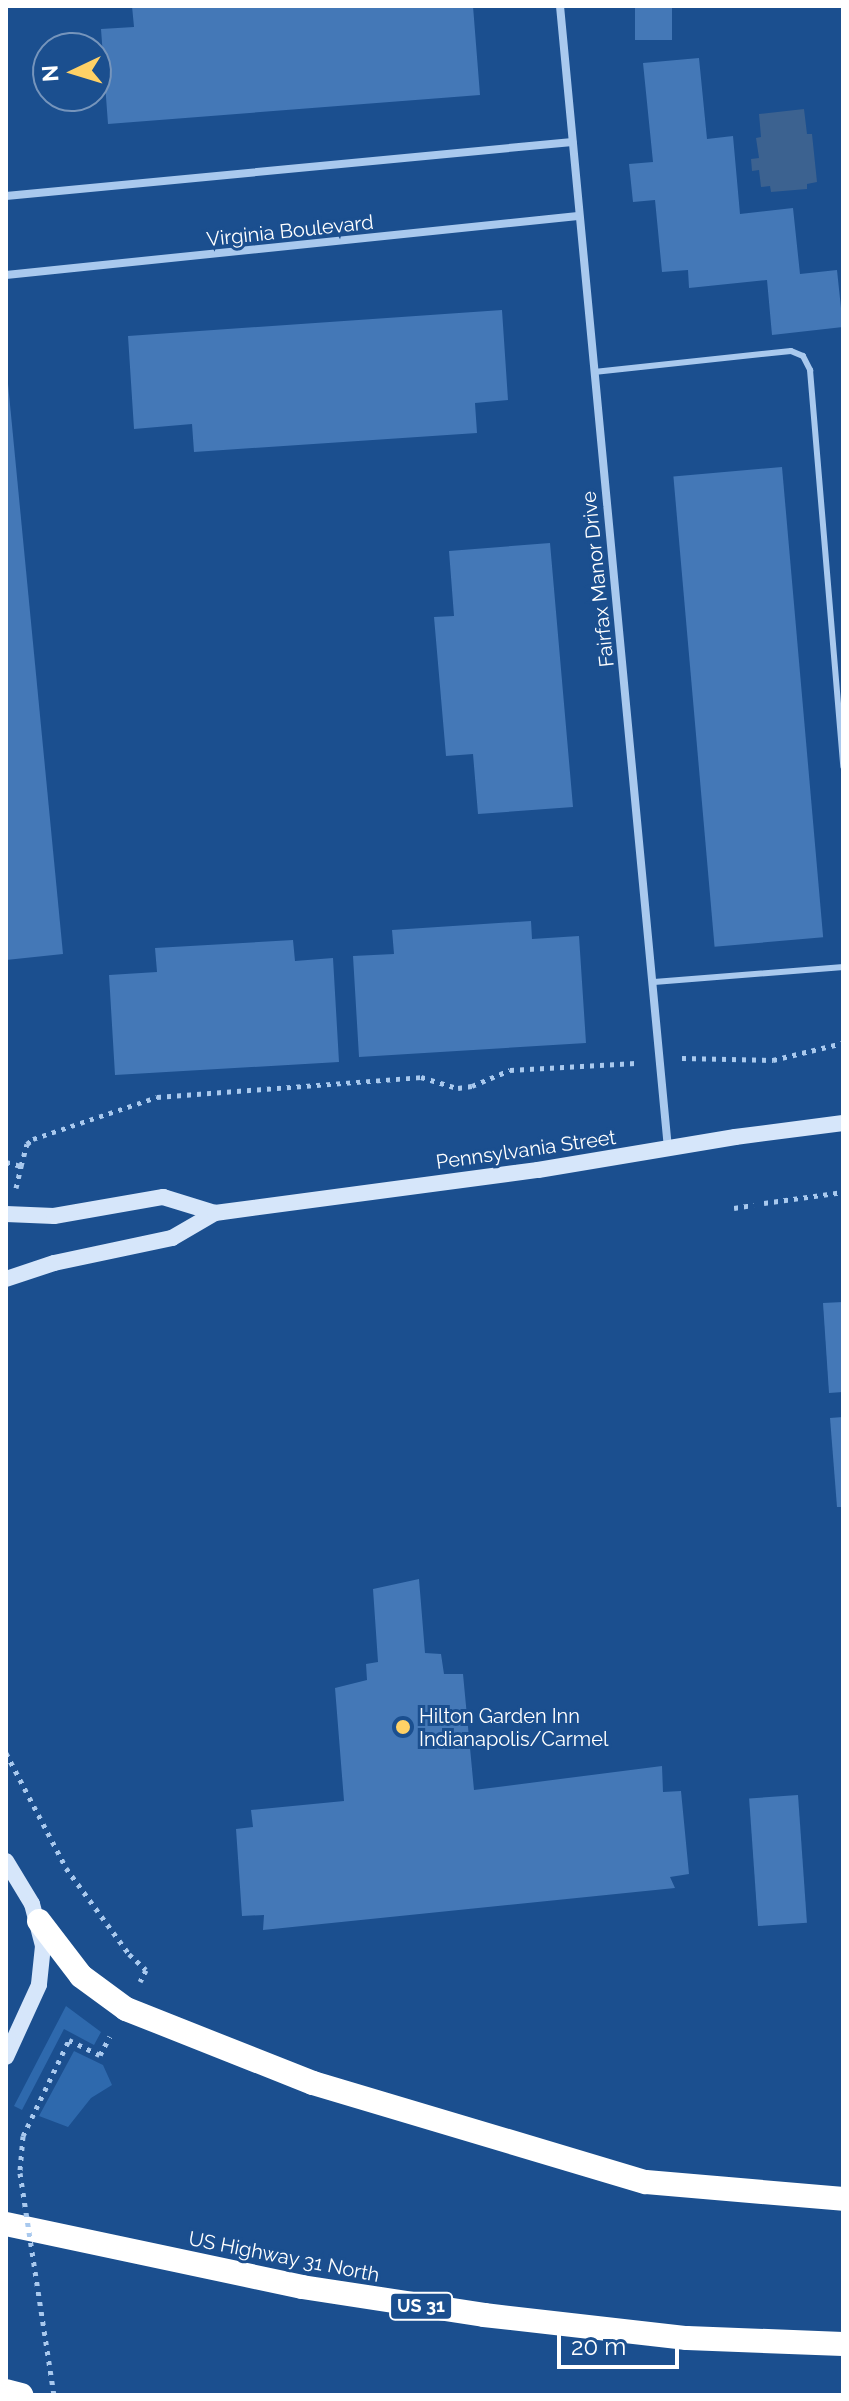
<!DOCTYPE html>
<html>
<head>
<meta charset="utf-8">
<style>
  body { margin:0 }
  #map { position:relative; width:849px; height:2401px; overflow:hidden; background:#1b4f8f; font-family:Raleway,sans-serif }
  div>[style] { position:absolute }
  .green>* { inset:0; background:#2e69ad }
  .water>* { inset:0; background:#3c6290 }
  .building>* { inset:0; background:#4478b7; transform-origin:0 0 }
  .path>* { height:5px; margin-top:-2.5px; transform-origin:0; background:repeating-linear-gradient(90deg,#a9c9ee 0 4px,transparent 0 10px) }
  .service>* { height:6px; margin:-3px; padding:0 3px; transform-origin:3px; border-radius:3px; background:#a9c9ee }
  .minor>* { height:8px; margin:-4px; padding:0 4px; transform-origin:4px; border-radius:4px; background:#a9c9ee }
  .secondary>* { height:16px; margin:-8px; padding:0 8px; transform-origin:8px; border-radius:8px; background:#d6e6fa }
  .motorway>* { height:24px; margin:-12px; padding:0 12px; transform-origin:12px; border-radius:12px; background:#fff }
  .path-bridge>* { height:5px; margin-top:-2.5px; transform-origin:0; background:repeating-linear-gradient(90deg,#a9c9ee 0 4px,transparent 0 10px) }
  .dots>* { width:22px; height:22px; translate:-50% -50%; box-sizing:border-box; border:4px solid #1b4f8f; border-radius:50% }
  span { translate:-50% -50%; white-space:nowrap; text-align:center; line-height:1.15; -webkit-text-stroke:6px #1b4f8f; paint-order:stroke }
  .shield-label span { padding:2px 6px; background:#1b4f8f; border:2px solid; border-radius:6px; -webkit-text-stroke-width:0 }
  .shield-label { font-size:18px; color:#fff; font-weight:700 }
  .street-label { font-size:20px; color:#fff }
  .poi-label { font-size:20px; color:#fff }
  .left { translate:0 -50%; text-align:left }
  .frame { position:absolute; inset:0; border:8px solid #fff; pointer-events:none }
  .north { position:absolute; left:32px; top:32px; width:80px; height:80px; box-sizing:border-box; background:#1b4f8f; border:2px solid #7695bc; border-radius:50%; rotate:266deg; font-size:22px; font-weight:700; line-height:32px; text-align:center; color:#fff }
  .north::after { content:''; display:block; margin:auto; width:28px; height:36px; background:#ffd166; clip-path:polygon(50% 0,100% 100%,50% 72%,0 100%) }
  .scale { position:absolute; left:557px; top:2333px; width:122px; height:36px; box-sizing:border-box; border:4px solid #fff; border-top:0; padding-left:10px; font-size:24px; line-height:28px; white-space:nowrap; color:#fff; -webkit-text-stroke:6px #1b4f8f; paint-order:stroke }
</style>
</head>
<body>
<div id="map">
  <div class="green">
    <div style="clip-path:polygon(66px 2006px,101px 2032px,94px 2045px,64px 2029px,22px 2110px,14px 2106px)"></div>
    <div style="clip-path:polygon(74px 2051px,103px 2065px,112px 2085px,91px 2098px,68px 2127px,39px 2116px)"></div>
  </div>
  <div class="water">
    <div style="clip-path:polygon(804px 109px,807px 134px,812px 134px,817px 182px,807px 184px,807px 189px,771px 192px,770px 186px,761px 187px,759px 170px,752px 171px,751px 159px,759px 158px,756px 138px,761px 137px,759px 114px)"></div>
  </div>
  <div class="building">
    <div style="clip-path:polygon(132px 6px,473px 6px,480px 95px,108px 124px,101px 29px,134px 27px)"></div>
    <div style="left:635px;top:6px;width:37px;height:34px"></div>
    <div style="clip-path:polygon(699px 58px,707px 139px,733px 136px,740px 214px,793px 208px,800px 274px,837px 270px,843px 327px,772px 335px,767px 280px,689px 288px,688px 270px,662px 272px,655px 200px,633px 202px,629px 164px,653px 162px,643px 63px)"></div>
    <div style="clip-path:polygon(502px 310px,508px 400px,475px 403px,477px 433px,194px 452px,192px 424px,134px 429px,128px 336px)"></div>
    <div style="clip-path:polygon(6px 363px,63px 954px,6px 960px)"></div>
    <div style="left:782px;top:467px;width:472px;height:109px;rotate:85deg"></div>
    <div style="clip-path:polygon(550px 543px,573px 807px,478px 814px,473px 754px,446px 756px,434px 617px,454px 616px,449px 551px)"></div>
    <div style="clip-path:polygon(531px 921px,532px 939px,579px 936px,586px 1043px,359px 1057px,353px 956px,394px 954px,392px 930px)"></div>
    <div style="clip-path:polygon(293px 940px,295px 961px,333px 958px,339px 1062px,115px 1075px,109px 975px,157px 972px,155px 948px)"></div>
    <div style="clip-path:polygon(843px 1302px,843px 1392px,829px 1393px,823px 1303px)"></div>
    <div style="clip-path:polygon(843px 1417px,843px 1507px,837px 1507px,830px 1418px)"></div>
    <div style="clip-path:polygon(419px 1579px,425px 1653px,441px 1654px,444px 1674px,463px 1674px,474px 1790px,662px 1766px,663px 1792px,681px 1791px,689px 1874px,670px 1877px,675px 1888px,263px 1930px,264px 1915px,242px 1916px,236px 1829px,253px 1827px,251px 1810px,344px 1801px,335px 1688px,367px 1680px,366px 1664px,378px 1662px,373px 1589px)"></div>
    <div style="left:798px;top:1795px;width:128px;height:49px;rotate:86deg"></div>
  </div>
  <div class="path">
    <div style="left:682px;top:1058px;width:91px;rotate:1.3deg"></div>
    <div style="left:773px;top:1060px;width:72px;rotate:-13.7deg"></div>
    <div style="left:6px;top:1162px;width:16px;rotate:15deg"></div>
    <div style="left:21px;top:1166px;width:23px;rotate:-75deg"></div>
    <div style="left:27px;top:1144px;width:8px;rotate:-40deg"></div>
    <div style="left:33px;top:1139px;width:131px;rotate:-18.7deg"></div>
    <div style="left:157px;top:1097px;width:265px;rotate:-4.3deg"></div>
    <div style="left:421px;top:1077px;width:39px;rotate:17deg"></div>
    <div style="left:458px;top:1088px;width:14px;rotate:-8deg"></div>
    <div style="left:472px;top:1086px;width:41px;rotate:-22.8deg"></div>
    <div style="left:510px;top:1070px;width:126px;rotate:-3.2deg"></div>
    <div style="left:16px;top:1188px;width:23px;rotate:-77deg"></div>
    <div style="left:764px;top:1203px;width:80px;rotate:-7.9deg"></div>
    <div style="left:734px;top:1208px;width:20px;rotate:-9deg"></div>
    <div style="left:6px;top:1753px;width:130px;rotate:62.4deg"></div>
    <div style="left:66px;top:1868px;width:107px;rotate:53.8deg"></div>
    <div style="left:129px;top:1954px;width:23px;rotate:43deg"></div>
    <div style="left:146px;top:1970px;width:13px;rotate:117deg"></div>
    <div style="left:23px;top:2136px;width:106px;rotate:-64.4deg"></div>
    <div style="left:69px;top:2040px;width:34px;rotate:26deg"></div>
    <div style="left:100px;top:2055px;width:21px;rotate:-62deg"></div>
  </div>
  <div class="service">
    <div style="left:594px;top:372px;width:198px;rotate:-6.1deg"></div>
    <div style="left:791px;top:351px;width:13px;rotate:23deg"></div>
    <div style="left:803px;top:356px;width:16px;rotate:63deg"></div>
    <div style="left:810px;top:370px;width:398px;rotate:85.2deg"></div>
    <div style="left:654px;top:982px;width:190px;rotate:-4.5deg"></div>
  </div>
  <div class="minor">
    <div style="left:560px;top:6px;width:1147px;rotate:84.6deg"></div>
    <div style="left:6px;top:196px;width:569px;rotate:-5.45deg"></div>
    <div style="left:6px;top:275px;width:575px;rotate:-5.89deg"></div>
  </div>
  <div class="secondary">
    <div style="left:6px;top:1214px;width:48px;rotate:2.4deg"></div>
    <div style="left:54px;top:1216px;width:111px;rotate:-9.9deg"></div>
    <div style="left:163px;top:1197px;width:54px;rotate:17.1deg"></div>
    <div style="left:6px;top:1279px;width:51px;rotate:-18.4deg"></div>
    <div style="left:54px;top:1263px;width:121px;rotate:-12deg"></div>
    <div style="left:172px;top:1238px;width:50px;rotate:-30.2deg"></div>
    <div style="left:215px;top:1213px;width:326px;rotate:-7.6deg"></div>
    <div style="left:538px;top:1170px;width:200px;rotate:-9.5deg"></div>
    <div style="left:735px;top:1137px;width:109px;rotate:-7.4deg"></div>
    <div style="left:6px;top:1861px;width:50px;rotate:58.8deg"></div>
    <div style="left:32px;top:1904px;width:43px;rotate:75.3deg"></div>
    <div style="left:43px;top:1946px;width:39px;rotate:96deg"></div>
    <div style="left:39px;top:1985px;width:79px;rotate:114.6deg"></div>
  </div>
  <div class="motorway">
    <div style="left:39px;top:1921px;width:69px;rotate:52.6deg"></div>
    <div style="left:81px;top:1976px;width:56px;rotate:36.3deg"></div>
    <div style="left:126px;top:2009px;width:201px;rotate:21.6deg"></div>
    <div style="left:313px;top:2083px;width:347px;rotate:16.6deg"></div>
    <div style="left:646px;top:2182px;width:198px;rotate:4.9deg"></div>
    <div style="left:6px;top:2224px;width:303px;rotate:12deg"></div>
    <div style="left:302px;top:2287px;width:184px;rotate:8.7deg"></div>
    <div style="left:484px;top:2315px;width:204px;rotate:6.5deg"></div>
    <div style="left:687px;top:2338px;width:156px;rotate:2.2deg"></div>
    <div style="left:6px;top:2391px;width:16px;rotate:15deg"></div>
  </div>
  <div class="path-bridge">
    <div style="left:23px;top:2136px;width:37px;rotate:95deg"></div>
    <div style="left:20px;top:2173px;width:225px;rotate:81.3deg"></div>
  </div>
  <div class="dots">
    <div style="left:403px;top:1727px;background:#ffd166"></div>
  </div>
  <div class="shield-label">
    <span style="left:421px;top:2306px">US 31</span>
  </div>
  <div class="street-label">
    <span style="left:290px;top:231px;rotate:-6deg">Virginia Boulevard</span>
    <span style="left:598px;top:579px;rotate:-96deg">Fairfax Manor Drive</span>
    <span style="left:526px;top:1150px;rotate:-8deg">Pennsylvania Street</span>
    <span style="left:284px;top:2257px;rotate:11deg">US Highway 31 North</span>
  </div>
  <div class="poi-label">
    <span class="left" style="left:419px;top:1728px">Hilton Garden Inn<br>Indianapolis/Carmel</span>
  </div>
  <div class="frame"></div>
  <div class="north">N</div>
  <div class="scale">20 m</div>
</div>
</body>
</html>
